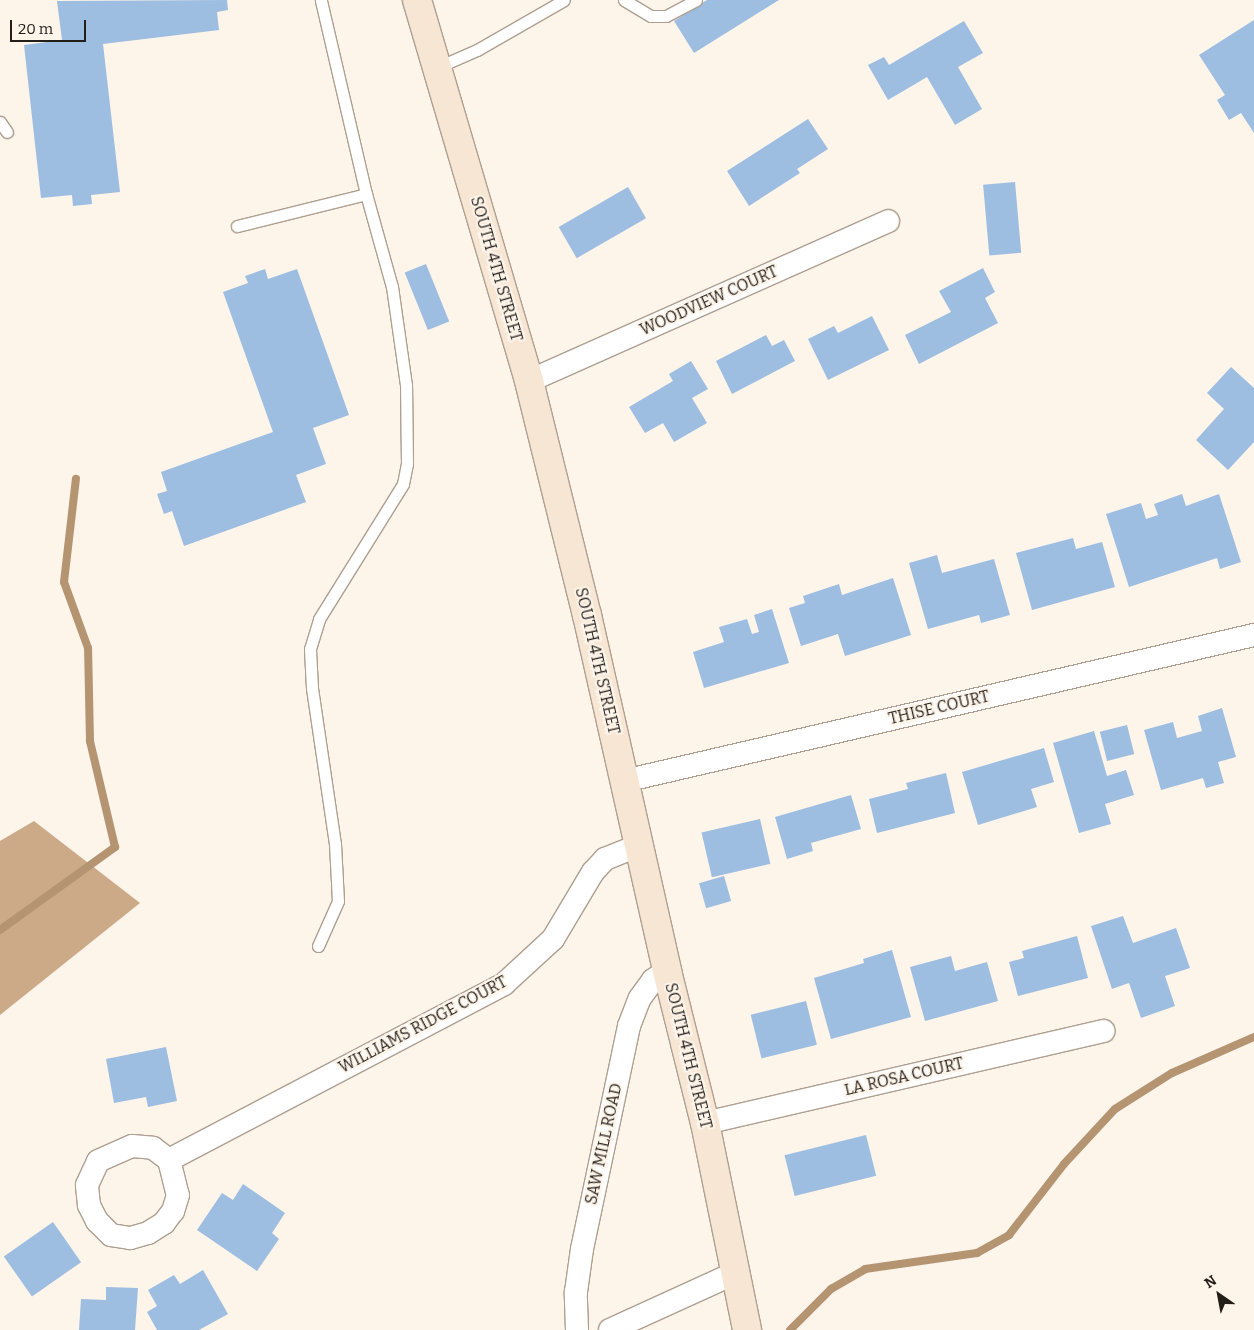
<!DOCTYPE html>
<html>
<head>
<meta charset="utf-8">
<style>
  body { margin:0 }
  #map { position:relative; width:1254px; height:1330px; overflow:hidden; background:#fdf4ea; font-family:Bitter,serif }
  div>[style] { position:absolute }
  .forest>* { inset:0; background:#ccaa87 }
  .stream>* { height:8px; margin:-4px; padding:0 4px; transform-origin:4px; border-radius:4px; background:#b59471 }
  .building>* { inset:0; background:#9dbde1; transform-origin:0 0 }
  .roads { filter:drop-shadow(1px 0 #ae9f90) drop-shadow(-1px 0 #ae9f90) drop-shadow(0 1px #ae9f90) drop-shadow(0 -1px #ae9f90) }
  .service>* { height:11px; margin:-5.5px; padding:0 5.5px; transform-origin:5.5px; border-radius:5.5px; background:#fff }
  .minor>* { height:22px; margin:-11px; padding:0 11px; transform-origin:11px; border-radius:11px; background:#fff }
  .secondary>* { height:28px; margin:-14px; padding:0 14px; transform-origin:14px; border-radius:14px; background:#f7e6d3 }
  span { translate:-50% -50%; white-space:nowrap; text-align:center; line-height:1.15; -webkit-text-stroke:4px #fdf4ea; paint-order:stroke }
  .street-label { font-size:16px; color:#241e19 }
  .north { position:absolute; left:1194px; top:1270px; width:50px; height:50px; -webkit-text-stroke:4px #fdf4ea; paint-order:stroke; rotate:327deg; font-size:14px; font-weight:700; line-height:20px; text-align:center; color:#241e19 }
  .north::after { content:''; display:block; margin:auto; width:18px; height:22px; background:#241e19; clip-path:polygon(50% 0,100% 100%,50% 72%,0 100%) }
  .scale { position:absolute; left:10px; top:20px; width:76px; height:22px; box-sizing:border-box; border:2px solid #241e19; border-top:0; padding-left:6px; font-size:15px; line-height:18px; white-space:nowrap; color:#241e19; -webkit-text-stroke:4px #fdf4ea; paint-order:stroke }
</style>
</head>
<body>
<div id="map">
  <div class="forest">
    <div style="clip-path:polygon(34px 821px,140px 903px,0 1015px,0 841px)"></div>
  </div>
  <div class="stream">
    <div style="left:0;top:930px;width:142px;rotate:-35.8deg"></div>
    <div style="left:115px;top:847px;width:109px;rotate:-103.3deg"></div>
    <div style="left:90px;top:741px;width:93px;rotate:-91.2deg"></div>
    <div style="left:88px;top:648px;width:70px;rotate:-110deg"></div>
    <div style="left:64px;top:582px;width:104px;rotate:-83.4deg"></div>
    <div style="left:790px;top:1330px;width:58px;rotate:-45deg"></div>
    <div style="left:831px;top:1289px;width:39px;rotate:-30deg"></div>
    <div style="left:865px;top:1269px;width:113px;rotate:-8.1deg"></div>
    <div style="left:977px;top:1253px;width:37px;rotate:-29deg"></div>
    <div style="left:1009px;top:1235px;width:90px;rotate:-52.2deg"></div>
    <div style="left:1064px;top:1164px;width:75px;rotate:-47.2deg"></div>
    <div style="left:1115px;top:1109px;width:67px;rotate:-32.3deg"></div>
    <div style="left:1172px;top:1073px;width:90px;rotate:-23.7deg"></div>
  </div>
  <div class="building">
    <div style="clip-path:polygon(227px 0,228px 10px,217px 12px,219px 30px,103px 44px,120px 192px,91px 195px,92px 204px,73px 206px,72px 195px,41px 198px,24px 45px,62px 40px,57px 1px)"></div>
    <div style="clip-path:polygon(707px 0,779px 0,694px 53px,674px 21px)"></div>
    <div style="clip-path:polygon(1254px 20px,1254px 133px,1241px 113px,1229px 120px,1217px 100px,1225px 95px,1199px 55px)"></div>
    <div style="clip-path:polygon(964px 21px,983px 53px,958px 67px,982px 109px,955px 125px,927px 77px,888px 100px,868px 65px,884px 57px,889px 65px)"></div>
    <div style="clip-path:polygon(808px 119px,828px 149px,797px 169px,800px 173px,749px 206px,727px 171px)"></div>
    <div style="left:1015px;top:182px;width:71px;height:32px;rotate:85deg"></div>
    <div style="left:628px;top:187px;width:36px;height:80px;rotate:60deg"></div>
    <div style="left:426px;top:264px;width:62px;height:23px;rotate:68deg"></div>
    <div style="clip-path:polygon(983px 268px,995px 292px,985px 298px,998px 323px,919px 364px,905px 335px,951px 312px,939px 291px)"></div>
    <div style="clip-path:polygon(265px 269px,268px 279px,297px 269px,349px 415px,313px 428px,326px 464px,296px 475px,306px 502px,184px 546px,172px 511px,164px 514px,157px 494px,167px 491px,161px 472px,273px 432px,223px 292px,248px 283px,245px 276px)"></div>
    <div style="clip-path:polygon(872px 316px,889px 350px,828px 380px,808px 339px,834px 326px,838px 333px)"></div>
    <div style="clip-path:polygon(766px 335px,772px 346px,784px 340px,795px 361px,732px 394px,716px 361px)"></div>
    <div style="clip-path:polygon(691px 361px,708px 389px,692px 398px,707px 423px,674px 442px,663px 423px,645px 433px,629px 407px,673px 381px,669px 374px)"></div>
    <div style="clip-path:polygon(1231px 367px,1254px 388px,1254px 442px,1228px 470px,1196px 440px,1224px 409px,1207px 393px)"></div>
    <div style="clip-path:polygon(1182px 494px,1186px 506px,1219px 494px,1241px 562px,1220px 569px,1217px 558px,1129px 587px,1106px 514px,1141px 503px,1146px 519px,1158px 515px,1154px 504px)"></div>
    <div style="clip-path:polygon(1073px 538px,1076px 549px,1102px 542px,1115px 587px,1032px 610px,1016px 553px)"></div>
    <div style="clip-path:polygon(937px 555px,942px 573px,994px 559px,1010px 615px,981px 623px,979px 615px,928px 629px,909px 563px)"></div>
    <div style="clip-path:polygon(893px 578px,911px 635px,845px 656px,838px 634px,801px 646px,789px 608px,805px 603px,803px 596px,839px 584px,842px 595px)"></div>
    <div style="clip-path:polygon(772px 609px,789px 663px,704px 688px,693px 652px,724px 642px,719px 627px,747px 619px,752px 634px,759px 632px,754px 615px)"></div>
    <div style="clip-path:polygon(1222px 708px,1236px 757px,1218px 762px,1224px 783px,1206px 788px,1203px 778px,1161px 790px,1144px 730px,1173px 722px,1177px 738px,1202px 731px,1198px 716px)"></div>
    <div style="left:1127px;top:725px;width:30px;height:28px;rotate:76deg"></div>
    <div style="clip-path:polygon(1094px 731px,1107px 776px,1126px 770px,1134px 795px,1105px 804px,1111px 824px,1079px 833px,1053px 743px)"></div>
    <div style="clip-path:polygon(1044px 748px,1054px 782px,1031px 789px,1037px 807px,978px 825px,962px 772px)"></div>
    <div style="clip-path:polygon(946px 773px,955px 813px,877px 833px,869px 799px,908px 789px,906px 783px)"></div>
    <div style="clip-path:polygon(851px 795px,861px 829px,811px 843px,813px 851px,787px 859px,775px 817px)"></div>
    <div style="left:760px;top:819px;width:46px;height:60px;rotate:77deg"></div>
    <div style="left:724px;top:876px;width:26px;height:26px;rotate:74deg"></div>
    <div style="clip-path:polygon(1123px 916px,1133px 943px,1176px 928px,1190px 968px,1165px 976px,1175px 1006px,1141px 1018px,1129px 983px,1112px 989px,1091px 926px)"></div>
    <div style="clip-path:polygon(1077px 936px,1088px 978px,1018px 996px,1009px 962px,1024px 958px,1022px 951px)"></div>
    <div style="clip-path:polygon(892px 950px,911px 1017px,831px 1039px,814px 978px,864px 963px,863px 959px)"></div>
    <div style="clip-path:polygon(951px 956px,955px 971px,987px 962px,998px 1001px,925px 1021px,910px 967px)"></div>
    <div style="left:806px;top:1001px;width:45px;height:57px;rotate:76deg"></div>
    <div style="clip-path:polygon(166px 1047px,177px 1101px,148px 1107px,146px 1097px,114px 1103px,106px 1059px)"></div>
    <div style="left:866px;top:1135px;width:42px;height:84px;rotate:76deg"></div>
    <div style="clip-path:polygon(243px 1184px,285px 1213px,272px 1233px,279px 1239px,257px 1271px,197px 1230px,222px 1193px,233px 1200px)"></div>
    <div style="left:53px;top:1222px;width:49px;height:60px;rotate:55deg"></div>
    <div style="clip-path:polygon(203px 1270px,228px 1314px,199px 1330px,157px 1330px,147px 1312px,157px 1306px,148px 1290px,174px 1275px,180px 1284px)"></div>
    <div style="clip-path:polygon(106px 1287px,138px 1288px,135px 1330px,79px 1330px,81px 1299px,106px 1300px)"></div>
  </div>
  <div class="roads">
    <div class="service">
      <div style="left:624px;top:0;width:31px;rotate:31deg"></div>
      <div style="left:651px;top:16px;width:15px"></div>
      <div style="left:666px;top:16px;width:34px;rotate:-28deg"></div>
      <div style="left:438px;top:67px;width:43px;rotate:-23.6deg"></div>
      <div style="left:477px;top:50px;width:100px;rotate:-29.9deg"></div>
      <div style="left:0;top:122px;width:12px;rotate:55deg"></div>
      <div style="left:237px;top:226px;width:133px;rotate:-13.9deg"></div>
      <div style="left:318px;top:946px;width:49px;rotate:-66deg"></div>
      <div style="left:338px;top:901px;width:57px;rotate:-93deg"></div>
      <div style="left:335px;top:844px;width:158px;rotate:-98.4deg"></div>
      <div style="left:312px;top:688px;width:39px;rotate:-93deg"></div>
      <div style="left:310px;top:649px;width:31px;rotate:-73deg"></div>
      <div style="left:319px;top:619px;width:159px;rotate:-58.1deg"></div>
      <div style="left:403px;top:484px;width:20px;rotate:-79deg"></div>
      <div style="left:407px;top:464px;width:79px;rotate:-90.7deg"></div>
      <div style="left:406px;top:385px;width:99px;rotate:-98.1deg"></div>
      <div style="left:392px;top:287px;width:97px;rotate:-105.6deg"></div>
      <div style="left:366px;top:194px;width:199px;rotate:-103.1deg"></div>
    </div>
    <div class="minor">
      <div style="left:529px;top:381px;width:393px;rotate:-24deg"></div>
      <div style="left:624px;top:781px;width:647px;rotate:-13.05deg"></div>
      <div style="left:705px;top:1123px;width:409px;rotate:-13deg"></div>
      <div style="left:169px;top:1160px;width:36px;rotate:76deg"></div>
      <div style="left:178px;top:1195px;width:17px;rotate:107deg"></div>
      <div style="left:173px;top:1211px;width:15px;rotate:127deg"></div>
      <div style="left:164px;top:1223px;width:19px;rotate:148deg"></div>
      <div style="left:148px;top:1233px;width:19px;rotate:164deg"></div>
      <div style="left:130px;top:1238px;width:19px;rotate:-171deg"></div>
      <div style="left:111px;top:1235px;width:20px;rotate:-135deg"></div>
      <div style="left:97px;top:1221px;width:18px;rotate:-117deg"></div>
      <div style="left:89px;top:1205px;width:20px;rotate:-96deg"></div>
      <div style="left:87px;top:1185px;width:26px;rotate:-65deg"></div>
      <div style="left:98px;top:1161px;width:37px;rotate:-24deg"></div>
      <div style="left:132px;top:1146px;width:21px;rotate:5deg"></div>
      <div style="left:153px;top:1148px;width:20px;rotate:37deg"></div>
      <div style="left:169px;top:1160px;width:378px;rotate:-27.7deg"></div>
      <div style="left:504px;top:984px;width:67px;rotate:-42.6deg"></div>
      <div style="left:553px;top:939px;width:78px;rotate:-59.2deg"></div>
      <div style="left:593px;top:872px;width:18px;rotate:-47deg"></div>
      <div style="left:605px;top:859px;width:35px;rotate:-22deg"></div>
      <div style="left:577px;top:1330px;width:38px;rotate:-92deg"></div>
      <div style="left:576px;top:1292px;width:43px;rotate:-82.1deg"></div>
      <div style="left:582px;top:1249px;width:228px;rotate:-78.1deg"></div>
      <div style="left:629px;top:1026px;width:30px;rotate:-69deg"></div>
      <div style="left:640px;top:998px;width:22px;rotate:-54deg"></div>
      <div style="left:653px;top:980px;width:17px;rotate:-33deg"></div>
      <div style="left:610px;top:1330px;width:137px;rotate:-24.5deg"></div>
    </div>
    <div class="secondary">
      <div style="left:417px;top:0;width:397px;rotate:73.6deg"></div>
      <div style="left:529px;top:381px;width:241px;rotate:76.1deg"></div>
      <div style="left:587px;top:615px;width:365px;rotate:77.3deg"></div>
      <div style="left:667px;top:971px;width:157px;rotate:76deg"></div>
      <div style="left:705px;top:1123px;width:211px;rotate:78.5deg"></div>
    </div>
  </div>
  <div class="street-label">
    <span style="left:496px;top:269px;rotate:74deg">SOUTH 4TH STREET</span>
    <span style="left:709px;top:301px;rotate:-24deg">WOODVIEW COURT</span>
    <span style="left:597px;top:661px;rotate:77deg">SOUTH 4TH STREET</span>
    <span style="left:939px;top:708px;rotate:-13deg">THISE COURT</span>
    <span style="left:423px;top:1025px;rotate:-28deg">WILLIAMS RIDGE COURT</span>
    <span style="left:688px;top:1056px;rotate:76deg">SOUTH 4TH STREET</span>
    <span style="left:904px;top:1077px;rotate:-13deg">LA ROSA COURT</span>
    <span style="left:604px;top:1144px;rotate:-78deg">SAW MILL ROAD</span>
  </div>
  <div class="north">N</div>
  <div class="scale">20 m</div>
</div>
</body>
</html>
